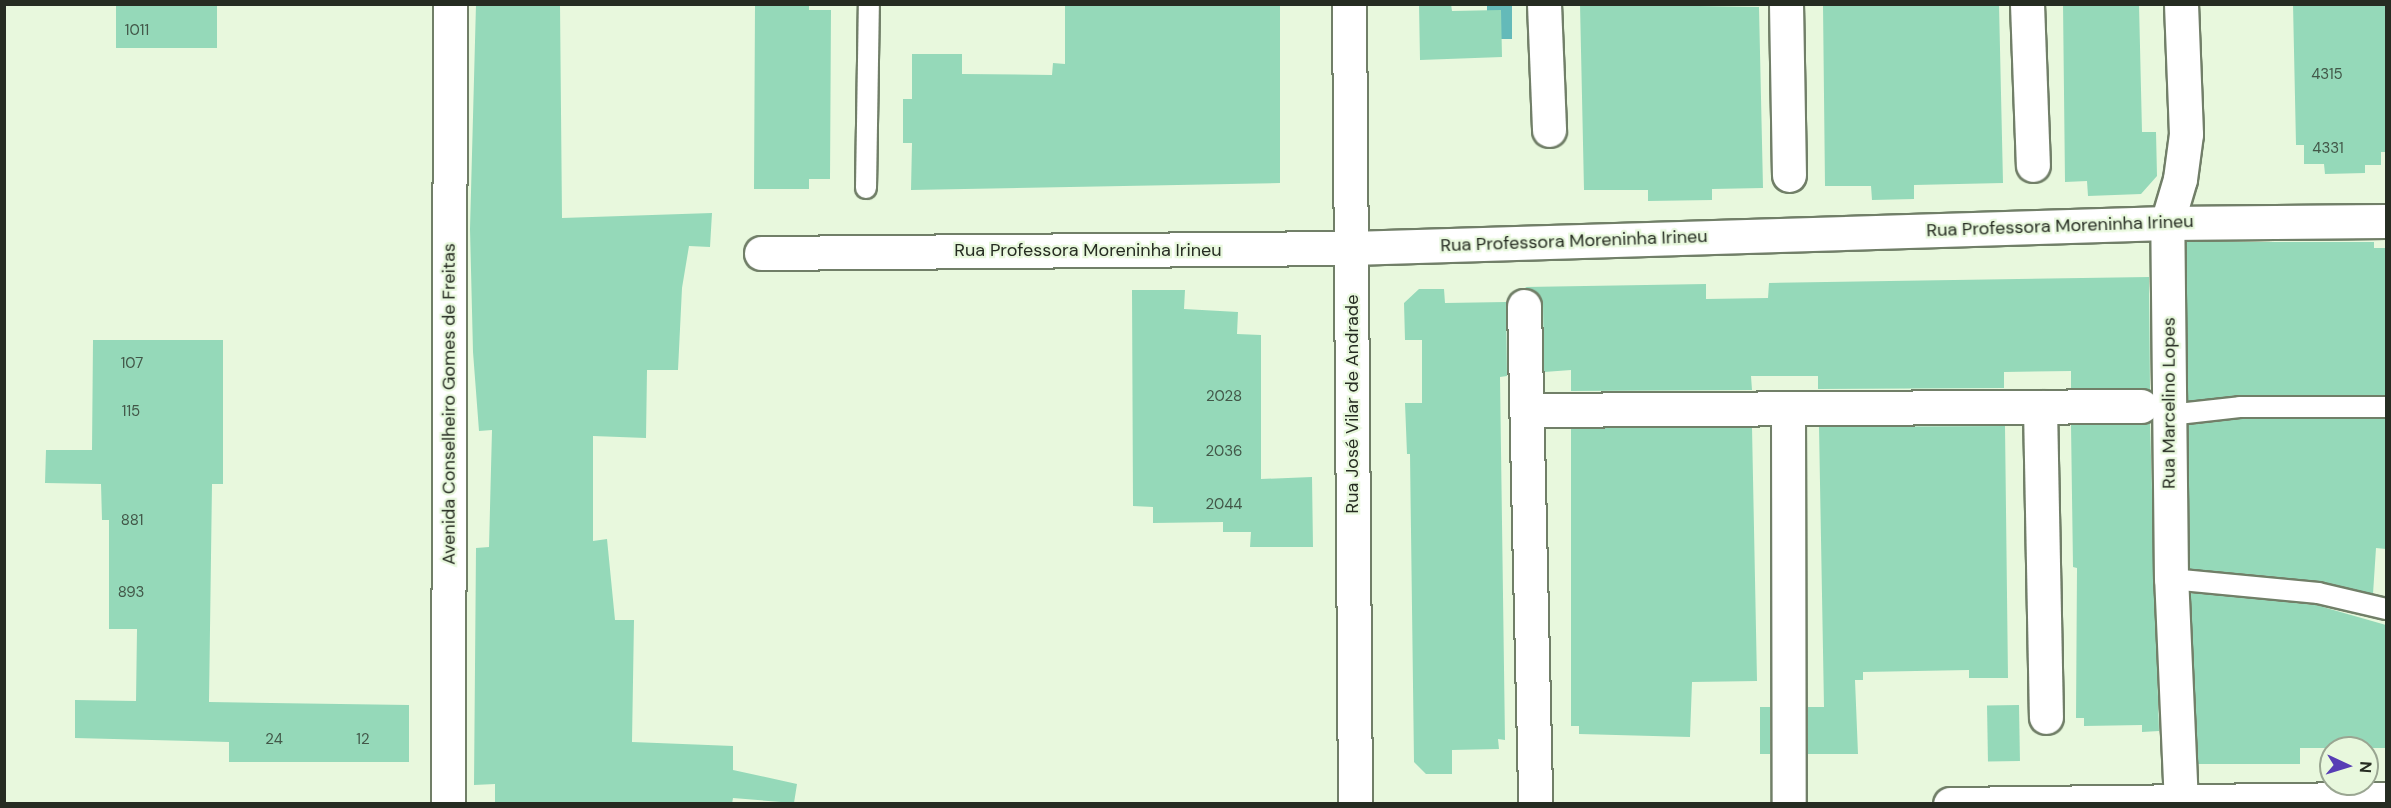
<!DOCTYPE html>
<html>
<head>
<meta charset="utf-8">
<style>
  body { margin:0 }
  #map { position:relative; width:2391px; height:808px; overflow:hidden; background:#e8f8dd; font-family:"DM Sans",sans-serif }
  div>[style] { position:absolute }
  .water>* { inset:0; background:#64bab9; transform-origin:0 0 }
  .building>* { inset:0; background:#95d9b9; transform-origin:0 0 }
  .roads { filter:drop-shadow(2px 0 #717f68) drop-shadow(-2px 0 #717f68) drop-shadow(0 2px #717f68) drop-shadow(0 -2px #717f68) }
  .lane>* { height:20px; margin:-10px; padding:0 10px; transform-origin:10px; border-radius:10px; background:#fff }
  .street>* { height:33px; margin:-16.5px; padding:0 16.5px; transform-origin:16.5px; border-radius:16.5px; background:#fff }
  span { translate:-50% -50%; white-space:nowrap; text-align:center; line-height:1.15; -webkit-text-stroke:4.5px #e8f8dd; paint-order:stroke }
  .number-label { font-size:15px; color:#425748 }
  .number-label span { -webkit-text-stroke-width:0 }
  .street-label { font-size:18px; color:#262c22 }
  .frame { position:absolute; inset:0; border:6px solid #262c22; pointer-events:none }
  .north { position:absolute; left:2319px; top:736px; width:60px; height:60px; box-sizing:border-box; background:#e8f8dd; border:2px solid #9aa692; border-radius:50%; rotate:94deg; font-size:16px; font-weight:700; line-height:24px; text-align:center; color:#262c22 }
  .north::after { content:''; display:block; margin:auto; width:21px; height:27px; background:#573db5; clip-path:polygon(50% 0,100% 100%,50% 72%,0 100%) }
</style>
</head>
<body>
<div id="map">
  <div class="water">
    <div style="left:1487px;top:5px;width:25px;height:34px"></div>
  </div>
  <div class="building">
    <div style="left:217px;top:4px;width:44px;height:101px;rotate:90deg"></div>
    <div style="clip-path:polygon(476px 4px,560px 4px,562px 218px,712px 213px,710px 247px,689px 246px,682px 288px,678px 370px,647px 370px,646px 438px,593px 436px,593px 541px,607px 539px,615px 620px,634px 620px,632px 742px,733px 746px,733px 770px,797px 784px,794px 803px,733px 798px,732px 804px,495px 804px,495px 784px,474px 785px,476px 548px,489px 547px,492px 430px,479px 431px,473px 352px,470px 229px)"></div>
    <div style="clip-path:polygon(809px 4px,809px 10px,831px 10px,830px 179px,809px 179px,809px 189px,754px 189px,755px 5px)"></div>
    <div style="clip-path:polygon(1065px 4px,1280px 4px,1280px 183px,911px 190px,912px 143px,903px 143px,903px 99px,912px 99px,912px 54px,962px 54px,962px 74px,1052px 75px,1053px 63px,1065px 64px)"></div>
    <div style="clip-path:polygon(1419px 4px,1451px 4px,1452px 11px,1501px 10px,1502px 57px,1420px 60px)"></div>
    <div style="clip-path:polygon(1580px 4px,1759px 7px,1763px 188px,1712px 189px,1712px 200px,1648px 201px,1648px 190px,1584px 190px)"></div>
    <div style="clip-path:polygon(1999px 4px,2003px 183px,1914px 185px,1914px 199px,1872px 200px,1871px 186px,1825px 186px,1823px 6px)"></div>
    <div style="clip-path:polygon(2063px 4px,2139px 4px,2142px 132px,2156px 132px,2157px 176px,2141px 194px,2088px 196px,2087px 181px,2065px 182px)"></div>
    <div style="clip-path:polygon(2293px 4px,2386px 4px,2386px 152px,2381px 152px,2381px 165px,2365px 165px,2365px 173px,2325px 174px,2324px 164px,2304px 164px,2304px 145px,2296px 145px)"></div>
    <div style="clip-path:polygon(2186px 242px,2374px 242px,2374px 248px,2386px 248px,2386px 395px,2240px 395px,2188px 401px)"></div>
    <div style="clip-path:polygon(2149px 277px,2150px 390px,2071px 388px,2071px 371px,2004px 372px,2004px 388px,1818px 389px,1818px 376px,1751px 376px,1752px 390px,1571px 391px,1571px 370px,1544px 372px,1543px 305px,1540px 296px,1525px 287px,1706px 284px,1706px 299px,1768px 298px,1769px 283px)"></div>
    <div style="clip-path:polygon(1419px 289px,1444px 289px,1445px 303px,1506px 302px,1507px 376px,1500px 377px,1505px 740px,1498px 739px,1499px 749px,1452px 750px,1452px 774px,1426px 774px,1414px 762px,1410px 454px,1407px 454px,1405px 403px,1422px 403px,1422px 340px,1405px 340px,1404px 303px)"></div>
    <div style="clip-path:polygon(1132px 290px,1185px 290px,1184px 309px,1238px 312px,1237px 334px,1261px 335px,1261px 479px,1312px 477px,1313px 547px,1250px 547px,1251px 532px,1223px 532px,1223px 522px,1153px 523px,1153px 507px,1133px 506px)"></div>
    <div style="clip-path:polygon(93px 340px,223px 340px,223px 484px,212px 484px,209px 702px,409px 705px,409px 762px,229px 762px,229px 742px,75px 738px,75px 700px,136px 701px,137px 629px,109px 629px,109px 520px,102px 520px,101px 484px,45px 483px,46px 450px,92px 450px)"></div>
    <div style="clip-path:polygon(2241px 419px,2386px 419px,2386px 549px,2376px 548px,2373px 594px,2319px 581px,2190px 569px,2188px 425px)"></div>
    <div style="clip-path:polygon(2150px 422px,2159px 731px,2142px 732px,2142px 725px,2084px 726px,2084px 718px,2076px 718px,2077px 568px,2073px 567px,2071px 425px)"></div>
    <div style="clip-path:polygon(2005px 426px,2008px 678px,1969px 678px,1969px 670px,1863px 672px,1863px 680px,1855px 680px,1858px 754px,1808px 754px,1808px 707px,1824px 707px,1819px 427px)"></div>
    <div style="clip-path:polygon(1752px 427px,1757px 681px,1692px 682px,1690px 737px,1579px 734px,1579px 726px,1571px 726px,1571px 428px)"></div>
    <div style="clip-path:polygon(2190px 593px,2316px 605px,2386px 625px,2386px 748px,2300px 748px,2300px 764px,2198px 764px)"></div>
    <div style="left:2019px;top:705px;width:56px;height:32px;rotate:89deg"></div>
    <div style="left:1760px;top:707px;width:10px;height:47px"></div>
  </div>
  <div class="roads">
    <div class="lane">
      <div style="left:866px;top:188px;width:184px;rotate:-89.1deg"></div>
      <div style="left:2169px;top:415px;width:71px;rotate:-6.4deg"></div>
      <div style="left:2240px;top:407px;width:146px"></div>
      <div style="left:2171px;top:579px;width:148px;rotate:5.4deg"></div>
      <div style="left:2318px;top:593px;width:70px;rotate:13.2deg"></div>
    </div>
    <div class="street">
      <div style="left:1349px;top:4px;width:800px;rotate:89.57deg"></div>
      <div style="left:1544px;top:4px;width:126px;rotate:87.7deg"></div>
      <div style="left:1786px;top:4px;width:171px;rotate:89deg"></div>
      <div style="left:2027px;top:4px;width:161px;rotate:87.9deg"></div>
      <div style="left:761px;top:253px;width:590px;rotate:-0.49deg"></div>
      <div style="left:1351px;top:248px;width:816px;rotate:-1.75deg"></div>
      <div style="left:2167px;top:223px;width:219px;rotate:-0.5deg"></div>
      <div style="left:1524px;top:306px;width:498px;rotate:88.7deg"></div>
      <div style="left:2040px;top:407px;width:310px;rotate:88.9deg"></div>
      <div style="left:1788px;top:409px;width:395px;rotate:89.9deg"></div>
      <div style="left:1527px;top:410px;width:614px;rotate:-0.37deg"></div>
      <div style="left:448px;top:804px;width:800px;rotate:-89.86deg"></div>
      <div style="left:1950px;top:804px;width:436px;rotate:-0.7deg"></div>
      <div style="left:2181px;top:804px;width:225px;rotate:-92.5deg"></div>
      <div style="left:2171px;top:579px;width:356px;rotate:-90.6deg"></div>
      <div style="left:2167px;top:223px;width:46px;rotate:-73.5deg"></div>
      <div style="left:2180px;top:179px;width:45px;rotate:-82.4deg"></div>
      <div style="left:2186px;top:134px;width:130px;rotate:-92.2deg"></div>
    </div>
  </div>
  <div class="number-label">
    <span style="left:137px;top:31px">1011</span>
    <span style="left:2327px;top:75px">4315</span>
    <span style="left:2328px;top:149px">4331</span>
    <span style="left:132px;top:364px">107</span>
    <span style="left:1224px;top:397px">2028</span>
    <span style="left:131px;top:412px">115</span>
    <span style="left:1224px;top:452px">2036</span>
    <span style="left:1224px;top:505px">2044</span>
    <span style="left:132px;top:521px">881</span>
    <span style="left:131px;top:593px">893</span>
    <span style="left:274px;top:740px">24</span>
    <span style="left:363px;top:740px">12</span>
  </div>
  <div class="street-label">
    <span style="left:2060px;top:226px;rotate:-2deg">Rua Professora Moreninha Irineu</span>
    <span style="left:1574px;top:241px;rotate:-2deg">Rua Professora Moreninha Irineu</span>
    <span style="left:1088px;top:250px">Rua Professora Moreninha Irineu</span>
    <span style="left:2169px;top:403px;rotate:-90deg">Rua Marcelino Lopes</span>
    <span style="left:449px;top:404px;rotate:-90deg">Avenida Conselheiro Gomes de Freitas</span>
    <span style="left:1352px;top:404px;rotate:-90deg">Rua José Vilar de Andrade</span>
  </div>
  <div class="frame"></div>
  <div class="north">N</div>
</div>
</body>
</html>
